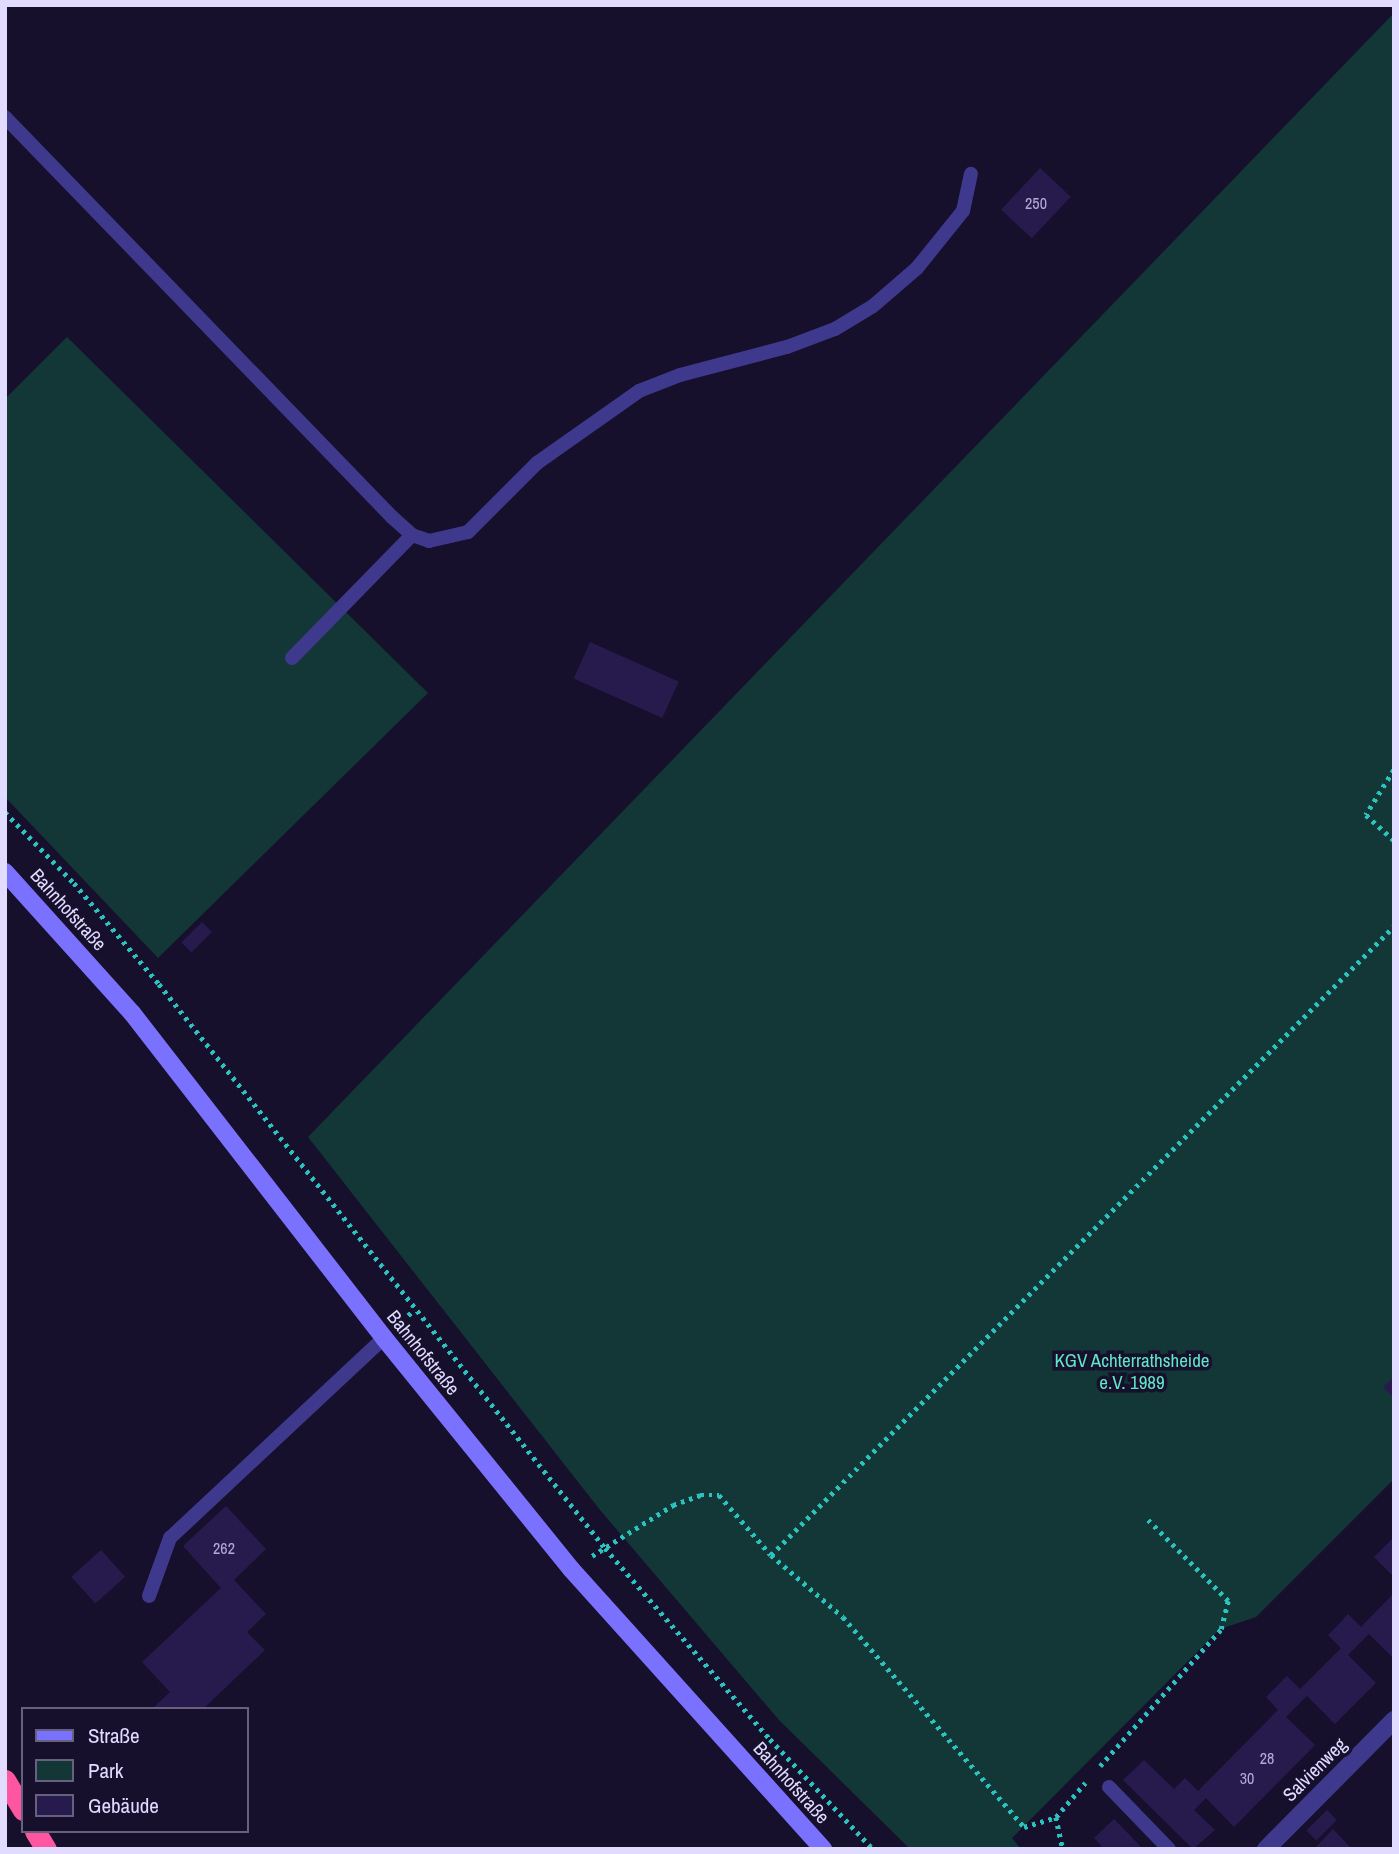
<!DOCTYPE html>
<html>
<head>
<meta charset="utf-8">
<style>
  body { margin:0 }
  #map { position:relative; width:1399px; height:1854px; overflow:hidden; background:#16102c; font-family:"Archivo Narrow",sans-serif }
  div>[style] { position:absolute }
  .green>* { inset:0; background:#133636 }
  .building>* { inset:0; background:#271b4e; transform-origin:0 0 }
  .path>* { height:4.5px; margin-top:-2.25px; transform-origin:0; background:repeating-linear-gradient(90deg,#2bc3bf 0 3.5px,transparent 0 8.5px) }
  .service>* { height:14px; margin:-7px; padding:0 7px; transform-origin:7px; border-radius:7px; background:#3f398d }
  .minor>* { height:18px; margin:-9px; padding:0 9px; transform-origin:9px; border-radius:9px; background:#3f398d }
  .secondary>* { height:18px; margin:-9px; padding:0 9px; transform-origin:9px; border-radius:9px; background:#7a72ff }
  .motorway>* { height:21px; margin:-10.5px; padding:0 10.5px; transform-origin:10.5px; border-radius:10.5px; background:#ff56a2 }
  span { translate:-50% -50%; white-space:nowrap; text-align:center; line-height:1.15; -webkit-text-stroke:7px #16102c; paint-order:stroke }
  .number-label { font-size:16px; color:#b2abd3 }
  .number-label span { -webkit-text-stroke-width:0 }
  .street-label { font-size:19px; color:#e0dbff }
  .park-label { font-size:19px; color:#60e6c9 }
  .frame { position:absolute; inset:0; border:7px solid #e0dbff; pointer-events:none }
  .legend { position:absolute; left:21px; top:1707px; width:228px; height:126px; box-sizing:border-box; background:#16102c; border:2px solid #676180; margin:0; padding:9px 12px; list-style:none; font-size:21px; color:#e0dbff }
  .legend li { display:flex; align-items:center; gap:14px; height:35px }
  .legend b { width:35px; border:2px solid #676180 }
</style>
</head>
<body>
<div id="map">
  <div class="green">
    <div style="clip-path:polygon(1394px 13px,1394px 1479px,1256px 1617px,1220px 1629px,1012px 1838px,1021px 1849px,910px 1849px,779px 1720px,600px 1510px,308px 1137px)"></div>
    <div style="clip-path:polygon(67px 337px,428px 693px,158px 958px,5px 797px,5px 399px)"></div>
  </div>
  <div class="building">
    <div style="left:1040px;top:168px;width:42px;height:57px;rotate:43deg"></div>
    <div style="left:590px;top:642px;width:97px;height:40px;rotate:24deg"></div>
    <div style="left:202px;top:922px;width:14px;height:29px;rotate:45deg"></div>
    <div style="clip-path:polygon(1394px 1377px,1394px 1398px,1383px 1387px)"></div>
    <div style="clip-path:polygon(226px 1506px,266px 1549px,234px 1580px,266px 1614px,247px 1632px,265px 1650px,203px 1709px,152px 1709px,170px 1692px,142px 1662px,221px 1588px,183px 1546px)"></div>
    <div style="clip-path:polygon(1394px 1537px,1394px 1577px,1374px 1557px)"></div>
    <div style="left:101px;top:1550px;width:36px;height:40px;rotate:48deg"></div>
    <div style="clip-path:polygon(1394px 1593px,1394px 1659px,1369px 1634px,1348px 1655px,1376px 1683px,1335px 1724px,1307px 1696px,1286px 1717px,1315px 1745px,1234px 1827px,1206px 1798px,1194px 1810px,1215px 1830px,1193px 1849px,1123px 1780px,1144px 1760px,1174px 1789px,1185px 1778px,1198px 1791px,1278px 1710px,1266px 1697px,1287px 1676px,1300px 1689px,1341px 1648px,1328px 1635px,1338px 1625px,1348px 1614px,1361px 1627px)"></div>
    <div style="left:1327px;top:1810px;width:14px;height:29px;rotate:45deg"></div>
    <div style="clip-path:polygon(1114px 1819px,1124px 1829px,1143px 1849px,1104px 1849px,1094px 1838px)"></div>
    <div style="clip-path:polygon(1333px 1829px,1352px 1849px,1314px 1849px)"></div>
  </div>
  <div class="path">
    <div style="left:1394px;top:770px;width:53px;rotate:121.9deg"></div>
    <div style="left:1366px;top:815px;width:38px;rotate:42deg"></div>
    <div style="left:5px;top:812px;width:99px;rotate:45.8deg"></div>
    <div style="left:74px;top:883px;width:132px;rotate:49.9deg"></div>
    <div style="left:159px;top:984px;width:719px;rotate:51.66deg"></div>
    <div style="left:605px;top:1548px;width:252px;rotate:49.2deg"></div>
    <div style="left:770px;top:1739px;width:151px;rotate:46.9deg"></div>
    <div style="left:402px;top:1321px;width:16px;rotate:-43deg"></div>
    <div style="left:771px;top:1555px;width:95px;rotate:40.7deg"></div>
    <div style="left:843px;top:1617px;width:277px;rotate:49.2deg"></div>
    <div style="left:1024px;top:1827px;width:34px;rotate:-17deg"></div>
    <div style="left:1056px;top:1817px;width:45px;rotate:-49.5deg"></div>
    <div style="left:592px;top:1556px;width:96px;rotate:-32.2deg"></div>
    <div style="left:673px;top:1505px;width:29px;rotate:-20deg"></div>
    <div style="left:700px;top:1495px;width:19px"></div>
    <div style="left:719px;top:1495px;width:79px;rotate:49.1deg"></div>
    <div style="left:771px;top:1555px;width:885px;rotate:-45.27deg"></div>
    <div style="left:1100px;top:1766px;width:183px;rotate:-48.5deg"></div>
    <div style="left:1221px;top:1629px;width:29px;rotate:-76deg"></div>
    <div style="left:1228px;top:1601px;width:117px;rotate:-134.7deg"></div>
    <div style="left:1056px;top:1817px;width:33px;rotate:78deg"></div>
  </div>
  <div class="service">
    <div style="left:5px;top:117px;width:557px;rotate:45.95deg"></div>
    <div style="left:392px;top:517px;width:27px;rotate:42deg"></div>
    <div style="left:412px;top:535px;width:18px;rotate:19deg"></div>
    <div style="left:429px;top:541px;width:40px;rotate:-13deg"></div>
    <div style="left:468px;top:532px;width:98px;rotate:-45deg"></div>
    <div style="left:537px;top:463px;width:125px;rotate:-35.2deg"></div>
    <div style="left:639px;top:391px;width:44px;rotate:-21.3deg"></div>
    <div style="left:680px;top:375px;width:111px;rotate:-14.7deg"></div>
    <div style="left:787px;top:347px;width:51px;rotate:-20.6deg"></div>
    <div style="left:835px;top:329px;width:44px;rotate:-31.2deg"></div>
    <div style="left:873px;top:306px;width:58px;rotate:-40.8deg"></div>
    <div style="left:917px;top:268px;width:73px;rotate:-51.1deg"></div>
    <div style="left:963px;top:211px;width:38px;rotate:-78deg"></div>
    <div style="left:292px;top:658px;width:172px;rotate:-45.7deg"></div>
    <div style="left:149px;top:1596px;width:62px;rotate:-70.1deg"></div>
    <div style="left:170px;top:1538px;width:293px;rotate:-43.1deg"></div>
    <div style="left:1109px;top:1787px;width:86px;rotate:45.9deg"></div>
  </div>
  <div class="minor">
    <div style="left:1266px;top:1849px;width:182px;rotate:-45.2deg"></div>
  </div>
  <div class="secondary">
    <div style="left:5px;top:872px;width:190px;rotate:48deg"></div>
    <div style="left:132px;top:1013px;width:411px;rotate:52.2deg"></div>
    <div style="left:384px;top:1338px;width:297px;rotate:51deg"></div>
    <div style="left:571px;top:1569px;width:377px;rotate:48deg"></div>
  </div>
  <div class="motorway">
    <div style="left:5px;top:1780px;width:35px;rotate:59deg"></div>
    <div style="left:35px;top:1831px;width:21px;rotate:59deg"></div>
  </div>
  <div class="number-label">
    <span style="left:1036px;top:203px">250</span>
    <span style="left:224px;top:1548px">262</span>
    <span style="left:1267px;top:1758px">28</span>
    <span style="left:1247px;top:1778px">30</span>
  </div>
  <div class="street-label">
    <span style="left:68px;top:910px;rotate:48deg">Bahnhofstraße</span>
    <span style="left:423px;top:1353px;rotate:51deg">Bahnhofstraße</span>
    <span style="left:1315px;top:1770px;rotate:-45deg">Salvienweg</span>
    <span style="left:791px;top:1783px;rotate:48deg">Bahnhofstraße</span>
  </div>
  <div class="park-label">
    <span style="left:1132px;top:1372px">KGV Achterrathsheide<br>e.V. 1989</span>
  </div>
  <div class="frame"></div>
  <ul class="legend">
  <li><b style="height:9px;background:#7a72ff"></b>Straße</li>
  <li><b style="height:19px;background:#133636"></b>Park</li>
  <li><b style="height:19px;background:#271b4e"></b>Gebäude</li>
  </ul>
</div>
</body>
</html>
